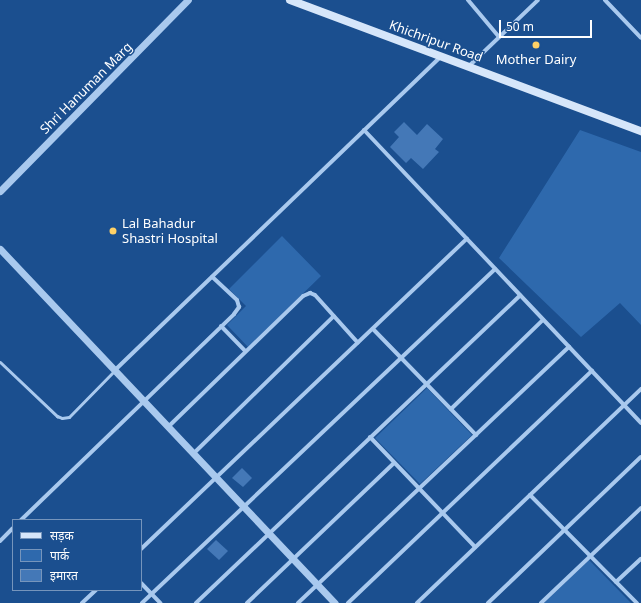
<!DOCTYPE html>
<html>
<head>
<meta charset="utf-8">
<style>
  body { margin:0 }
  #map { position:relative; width:641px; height:603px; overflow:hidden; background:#1b4f8f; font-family:"Noto Sans","Noto Sans Devanagari",sans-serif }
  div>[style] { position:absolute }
  .green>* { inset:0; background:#2e69ad }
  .building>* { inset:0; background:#4478b7 }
  .service>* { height:3px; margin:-1.5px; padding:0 1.5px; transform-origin:1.5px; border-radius:1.5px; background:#a9c9ee }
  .minor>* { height:4px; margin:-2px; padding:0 2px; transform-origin:2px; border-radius:2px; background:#a9c9ee }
  .tertiary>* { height:7px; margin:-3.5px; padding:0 3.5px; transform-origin:3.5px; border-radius:3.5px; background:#a9c9ee }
  .secondary>* { height:8px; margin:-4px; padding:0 4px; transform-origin:4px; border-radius:4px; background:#d6e6fa }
  .dots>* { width:11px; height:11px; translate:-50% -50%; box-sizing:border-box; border:2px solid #1b4f8f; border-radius:50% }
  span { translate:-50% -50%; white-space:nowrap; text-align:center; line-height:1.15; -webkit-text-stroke:3px #1b4f8f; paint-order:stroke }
  .street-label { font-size:13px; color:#fff }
  .poi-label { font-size:13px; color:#fff }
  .left { translate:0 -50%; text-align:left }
  .legend { position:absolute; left:12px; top:519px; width:130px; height:72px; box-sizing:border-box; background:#1b4f8f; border:1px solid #7695bc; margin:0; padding:5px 7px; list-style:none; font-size:12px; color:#fff }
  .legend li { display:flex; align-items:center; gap:8px; height:20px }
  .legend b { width:20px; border:1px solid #7695bc }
  .scale { position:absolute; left:499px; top:20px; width:93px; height:18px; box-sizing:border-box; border:2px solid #fff; border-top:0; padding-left:5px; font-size:12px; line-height:14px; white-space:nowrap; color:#fff; -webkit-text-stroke:3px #1b4f8f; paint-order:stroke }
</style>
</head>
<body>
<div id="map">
  <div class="green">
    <div style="clip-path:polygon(580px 130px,641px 152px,641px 325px,620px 303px,581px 337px,499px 258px)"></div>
    <div style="clip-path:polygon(282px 236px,321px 276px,248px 347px,227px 325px,246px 306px,229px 289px)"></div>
    <div style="clip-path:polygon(427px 388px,472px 435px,420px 484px,375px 438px)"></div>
    <div style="clip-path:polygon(589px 560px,631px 603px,544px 603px)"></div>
  </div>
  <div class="building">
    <div style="clip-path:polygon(404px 122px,417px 135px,427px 124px,443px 139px,435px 149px,439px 152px,423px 169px,411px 158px,406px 163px,390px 147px,399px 137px,394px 132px)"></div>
    <div style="clip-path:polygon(242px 468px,252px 478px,243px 487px,232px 478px)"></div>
    <div style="clip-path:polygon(216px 540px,228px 551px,219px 560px,207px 549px)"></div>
  </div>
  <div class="service">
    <div style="left:0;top:362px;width:79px;rotate:43.5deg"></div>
    <div style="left:57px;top:416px;width:5px;rotate:22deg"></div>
    <div style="left:62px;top:418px;width:7px;rotate:-8deg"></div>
    <div style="left:69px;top:417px;width:64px;rotate:-45.6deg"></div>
  </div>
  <div class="minor">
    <div style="left:468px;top:0;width:48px;rotate:50deg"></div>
    <div style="left:605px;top:0;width:52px;rotate:46.5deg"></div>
    <div style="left:469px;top:66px;width:95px;rotate:-43.7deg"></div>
    <div style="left:364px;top:130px;width:403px;rotate:46.6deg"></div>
    <div style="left:221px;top:326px;width:35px;rotate:46deg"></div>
    <div style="left:373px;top:329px;width:148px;rotate:45.8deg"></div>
    <div style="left:114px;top:371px;width:454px;rotate:-43.9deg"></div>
    <div style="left:451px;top:409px;width:128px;rotate:-44.1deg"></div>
    <div style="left:168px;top:427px;width:188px;rotate:-44.1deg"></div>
    <div style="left:303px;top:296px;width:8px;rotate:-23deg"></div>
    <div style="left:310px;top:293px;width:5px;rotate:22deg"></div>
    <div style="left:315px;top:295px;width:64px;rotate:48.1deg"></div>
    <div style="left:370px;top:437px;width:152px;rotate:46.3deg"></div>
    <div style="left:193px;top:454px;width:197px;rotate:-44.4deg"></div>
    <div style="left:530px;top:495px;width:152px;rotate:45.3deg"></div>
    <div style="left:21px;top:520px;width:296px;rotate:-44deg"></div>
    <div style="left:234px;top:314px;width:9px;rotate:-54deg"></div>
    <div style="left:239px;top:307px;width:7px;rotate:-106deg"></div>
    <div style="left:237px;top:300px;width:34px;rotate:-137deg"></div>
    <div style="left:0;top:541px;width:18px;rotate:-45deg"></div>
    <div style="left:141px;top:549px;width:450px;rotate:-43.6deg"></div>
    <div style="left:616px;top:582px;width:34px;rotate:-43deg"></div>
    <div style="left:141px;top:583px;width:28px;rotate:46deg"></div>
    <div style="left:82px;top:603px;width:19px;rotate:-43deg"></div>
    <div style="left:142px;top:603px;width:486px;rotate:-43.4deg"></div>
    <div style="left:196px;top:603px;width:447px;rotate:-43.5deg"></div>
    <div style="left:247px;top:603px;width:203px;rotate:-43.6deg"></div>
    <div style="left:298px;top:603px;width:373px;rotate:-43.4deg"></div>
    <div style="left:348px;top:603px;width:337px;rotate:-43.6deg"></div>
    <div style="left:417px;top:603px;width:310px;rotate:-43.7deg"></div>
    <div style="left:488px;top:603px;width:211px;rotate:-43.7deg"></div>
    <div style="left:541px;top:603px;width:138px;rotate:-43.5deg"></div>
  </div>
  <div class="tertiary">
    <div style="left:0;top:191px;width:268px;rotate:-45.5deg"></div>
    <div style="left:0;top:249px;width:487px;rotate:46.6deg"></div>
  </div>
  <div class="secondary">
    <div style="left:290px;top:0;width:375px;rotate:20.5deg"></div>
  </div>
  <div class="dots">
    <div style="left:536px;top:45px;background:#ffd166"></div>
    <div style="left:113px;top:231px;background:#ffd166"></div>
  </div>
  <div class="street-label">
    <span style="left:436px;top:41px;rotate:20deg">Khichripur Road</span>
    <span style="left:86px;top:88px;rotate:-45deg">Shri Hanuman Marg</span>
  </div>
  <div class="poi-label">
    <span style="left:536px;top:59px">Mother Dairy</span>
    <span class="left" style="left:122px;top:231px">Lal Bahadur<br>Shastri Hospital</span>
  </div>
  <ul class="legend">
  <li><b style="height:5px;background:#d6e6fa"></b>सड़क</li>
  <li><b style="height:11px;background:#2e69ad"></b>पार्क</li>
  <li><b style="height:11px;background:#4478b7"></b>इमारत</li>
  </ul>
  <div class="scale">50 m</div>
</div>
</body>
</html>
